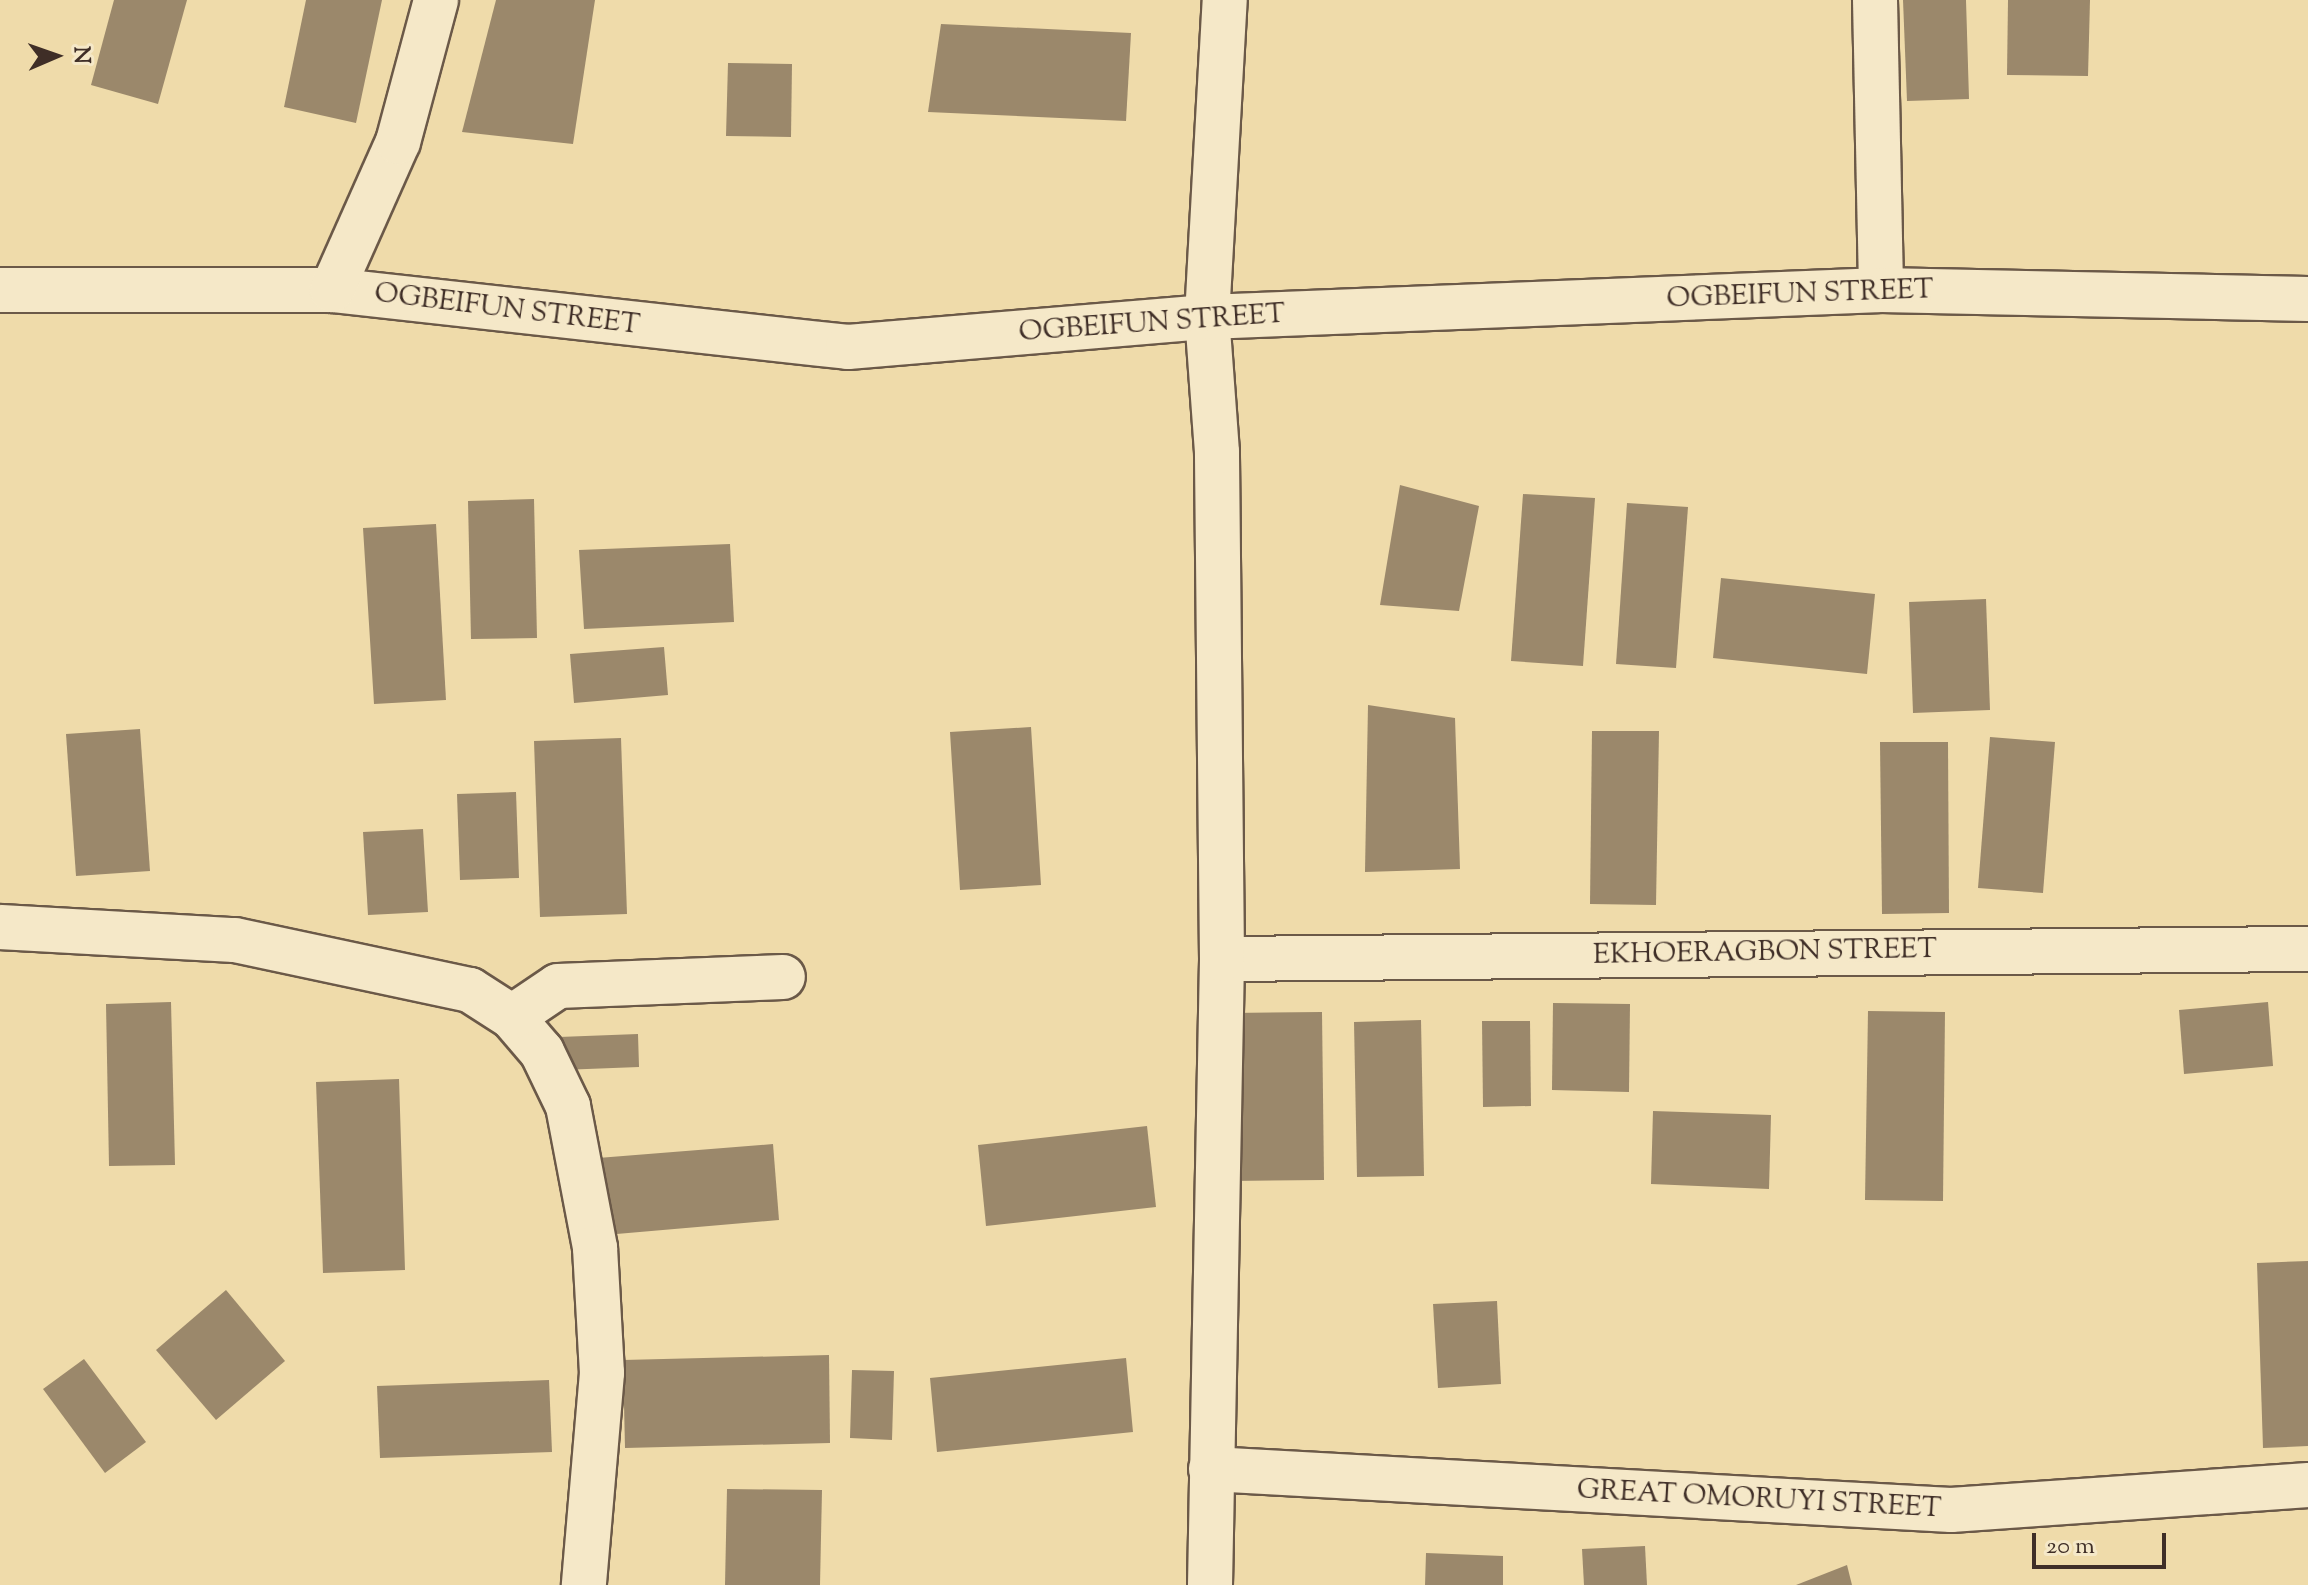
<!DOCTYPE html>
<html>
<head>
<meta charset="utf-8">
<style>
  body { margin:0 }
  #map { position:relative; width:2308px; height:1585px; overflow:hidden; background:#efdbaa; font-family:"Sorts Mill Goudy",serif }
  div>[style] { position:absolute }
  .building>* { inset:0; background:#9b886b }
  .roads { filter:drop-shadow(2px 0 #6b5948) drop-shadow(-2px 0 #6b5948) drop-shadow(0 2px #6b5948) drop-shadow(0 -2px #6b5948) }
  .street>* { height:44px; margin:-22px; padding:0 22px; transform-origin:22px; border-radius:22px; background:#f5e8c8 }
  span { translate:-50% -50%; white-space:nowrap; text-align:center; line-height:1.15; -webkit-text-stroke:6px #f5e8c8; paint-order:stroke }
  .street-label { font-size:28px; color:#3f2e27 }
  .north { position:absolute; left:16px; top:16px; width:80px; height:80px; -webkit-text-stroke:6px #f5e8c8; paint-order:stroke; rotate:88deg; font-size:22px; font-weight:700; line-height:32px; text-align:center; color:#3f2e27 }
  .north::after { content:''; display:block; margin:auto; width:28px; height:36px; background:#3f2e27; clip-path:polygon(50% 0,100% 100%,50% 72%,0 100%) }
  .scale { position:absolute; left:2032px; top:1533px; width:134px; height:36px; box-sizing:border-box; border:4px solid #3f2e27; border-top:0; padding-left:10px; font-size:24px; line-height:28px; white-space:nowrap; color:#3f2e27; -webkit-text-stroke:6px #f5e8c8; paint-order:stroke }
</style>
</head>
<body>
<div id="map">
  <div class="building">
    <div style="clip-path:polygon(114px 0,187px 0,158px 104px,91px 85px)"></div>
    <div style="clip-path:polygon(306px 0,382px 0,356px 123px,284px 107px)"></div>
    <div style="clip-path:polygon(496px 0,595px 0,573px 144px,462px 132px)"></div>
    <div style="clip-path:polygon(1903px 0,1966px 0,1969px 99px,1907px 101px)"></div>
    <div style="clip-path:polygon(2008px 0,2090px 0,2088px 76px,2007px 75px)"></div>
    <div style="clip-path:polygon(941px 24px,1131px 33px,1126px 121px,928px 112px)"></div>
    <div style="clip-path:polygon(728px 63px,792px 64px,791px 137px,726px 136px)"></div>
    <div style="clip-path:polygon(1400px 485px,1479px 506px,1459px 611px,1380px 605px)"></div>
    <div style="clip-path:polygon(1523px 494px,1595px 498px,1583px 666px,1511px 661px)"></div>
    <div style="clip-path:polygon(534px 499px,537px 638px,471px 639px,468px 501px)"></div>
    <div style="clip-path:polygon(1627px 503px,1688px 507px,1676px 668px,1616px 664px)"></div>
    <div style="clip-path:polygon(436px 524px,446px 700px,374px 704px,363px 528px)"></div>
    <div style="clip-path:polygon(730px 544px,734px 622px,584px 629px,579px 550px)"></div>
    <div style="clip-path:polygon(1721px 578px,1875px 594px,1867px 674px,1713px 658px)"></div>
    <div style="clip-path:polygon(1986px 599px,1990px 710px,1913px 713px,1909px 602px)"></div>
    <div style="clip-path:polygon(664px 647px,668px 695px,574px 703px,570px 654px)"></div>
    <div style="clip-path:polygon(1368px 705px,1455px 718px,1460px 869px,1365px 872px)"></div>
    <div style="clip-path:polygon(1031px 727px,1041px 885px,960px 890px,950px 732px)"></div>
    <div style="clip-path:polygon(140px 729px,150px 871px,76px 876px,66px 734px)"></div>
    <div style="clip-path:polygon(1592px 731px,1659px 731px,1656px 905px,1590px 904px)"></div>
    <div style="clip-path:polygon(1990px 737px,2055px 742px,2043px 893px,1978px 888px)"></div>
    <div style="clip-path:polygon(621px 738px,627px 914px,540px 917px,534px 741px)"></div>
    <div style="clip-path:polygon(1880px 742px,1948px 742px,1949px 913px,1882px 914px)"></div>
    <div style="clip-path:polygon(516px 792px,519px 878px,460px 880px,457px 794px)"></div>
    <div style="clip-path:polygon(423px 829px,428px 912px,368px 915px,363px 832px)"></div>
    <div style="clip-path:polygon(171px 1002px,175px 1165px,109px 1166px,106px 1004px)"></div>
    <div style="clip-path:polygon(2268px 1002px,2273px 1066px,2184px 1074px,2179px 1010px)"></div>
    <div style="clip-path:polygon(1553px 1003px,1630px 1004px,1629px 1092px,1552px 1090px)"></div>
    <div style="clip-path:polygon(1868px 1011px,1945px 1012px,1943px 1201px,1865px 1200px)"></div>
    <div style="clip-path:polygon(1322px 1012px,1324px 1180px,1230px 1181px,1229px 1013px)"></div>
    <div style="clip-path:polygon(1421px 1020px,1424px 1176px,1357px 1177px,1354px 1022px)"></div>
    <div style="clip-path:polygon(1482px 1021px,1530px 1021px,1531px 1106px,1483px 1107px)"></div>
    <div style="clip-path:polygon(638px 1034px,639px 1067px,561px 1070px,559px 1037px)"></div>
    <div style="clip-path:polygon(399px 1079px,405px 1270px,323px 1273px,316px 1082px)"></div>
    <div style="clip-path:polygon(1653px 1111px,1771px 1115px,1769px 1189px,1651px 1184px)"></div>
    <div style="clip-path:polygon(1147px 1126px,1156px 1207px,986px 1226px,978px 1145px)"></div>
    <div style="clip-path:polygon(773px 1144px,779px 1220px,605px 1235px,598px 1158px)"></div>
    <div style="clip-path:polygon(2308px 1261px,2308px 1446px,2263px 1448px,2257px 1263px)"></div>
    <div style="clip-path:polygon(226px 1290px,285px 1361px,216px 1420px,156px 1350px)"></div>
    <div style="clip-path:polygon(1497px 1301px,1501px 1384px,1438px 1388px,1433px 1304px)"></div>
    <div style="clip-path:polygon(829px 1355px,830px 1443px,625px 1448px,623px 1360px)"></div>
    <div style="clip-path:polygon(1126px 1358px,1133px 1432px,937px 1452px,930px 1378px)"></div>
    <div style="clip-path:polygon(84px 1359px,146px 1442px,105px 1473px,43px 1389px)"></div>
    <div style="clip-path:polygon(852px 1370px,894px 1371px,892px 1440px,850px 1438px)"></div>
    <div style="clip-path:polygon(549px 1380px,552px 1452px,380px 1458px,377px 1386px)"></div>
    <div style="clip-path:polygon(727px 1489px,822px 1490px,820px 1585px,725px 1585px)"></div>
    <div style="clip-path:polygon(1645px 1546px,1647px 1585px,1584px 1585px,1582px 1549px)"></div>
    <div style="clip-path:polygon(1426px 1553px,1503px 1556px,1503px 1585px,1425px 1585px)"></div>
    <div style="clip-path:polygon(1847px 1565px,1852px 1585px,1796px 1585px)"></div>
  </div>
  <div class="roads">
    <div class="street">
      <div style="left:1875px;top:0;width:290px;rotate:88.8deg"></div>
      <div style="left:0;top:290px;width:332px"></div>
      <div style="left:332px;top:290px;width:519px;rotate:6.3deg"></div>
      <div style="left:848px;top:347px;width:360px;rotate:-4.8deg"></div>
      <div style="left:1207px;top:317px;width:675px;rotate:-2.29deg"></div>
      <div style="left:1881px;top:290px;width:427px;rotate:1.2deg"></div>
      <div style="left:332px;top:290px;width:162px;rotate:-66deg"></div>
      <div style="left:398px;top:142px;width:147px;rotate:-75deg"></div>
      <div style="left:0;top:927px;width:235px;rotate:3.2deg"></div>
      <div style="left:235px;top:940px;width:240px;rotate:12deg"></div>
      <div style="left:470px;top:990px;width:50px;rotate:32.7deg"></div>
      <div style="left:512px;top:1017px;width:46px;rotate:49.4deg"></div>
      <div style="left:542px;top:1052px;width:60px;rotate:64.3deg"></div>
      <div style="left:568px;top:1106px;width:145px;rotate:79.2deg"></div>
      <div style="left:595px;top:1248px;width:125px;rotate:86.8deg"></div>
      <div style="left:602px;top:1373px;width:213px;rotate:94.9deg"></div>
      <div style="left:1222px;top:959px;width:1086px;rotate:-0.53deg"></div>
      <div style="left:512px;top:1017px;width:55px;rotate:-34deg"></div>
      <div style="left:558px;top:986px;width:225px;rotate:-2.3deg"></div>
      <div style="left:1211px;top:1469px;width:741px;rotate:3.17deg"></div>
      <div style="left:1951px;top:1510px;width:358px;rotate:-4deg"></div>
      <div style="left:1210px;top:1585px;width:626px;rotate:-88.9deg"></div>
      <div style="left:1222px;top:959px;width:507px;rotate:-90.57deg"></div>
      <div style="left:1217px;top:452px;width:135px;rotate:-94.2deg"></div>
      <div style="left:1207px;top:317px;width:318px;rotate:-86.8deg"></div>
    </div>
  </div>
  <div class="street-label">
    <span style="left:1800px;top:295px;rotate:-2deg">OGBEIFUN STREET</span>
    <span style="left:507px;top:310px;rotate:7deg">OGBEIFUN STREET</span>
    <span style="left:1152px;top:324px;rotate:-4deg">OGBEIFUN STREET</span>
    <span style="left:1765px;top:953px;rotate:-1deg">EKHOERAGBON STREET</span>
    <span style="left:1759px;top:1500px;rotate:3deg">GREAT OMORUYI STREET</span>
  </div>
  <div class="north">N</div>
  <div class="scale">20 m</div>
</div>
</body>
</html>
